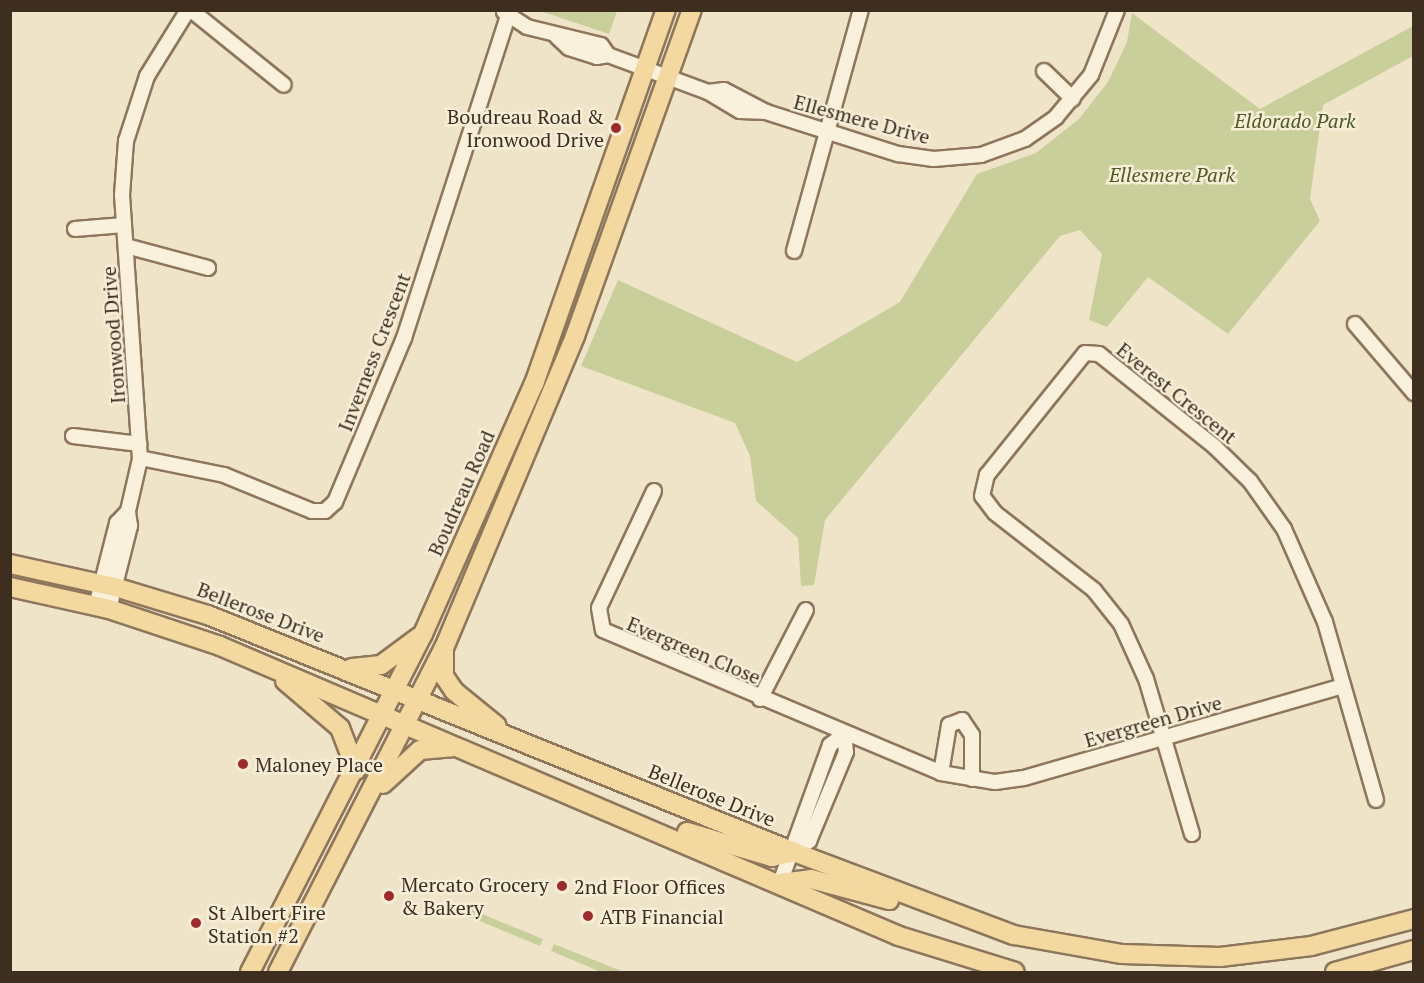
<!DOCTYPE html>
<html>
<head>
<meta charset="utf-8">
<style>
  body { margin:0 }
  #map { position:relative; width:1424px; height:983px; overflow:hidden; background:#f0e4c8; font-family:"PT Serif",serif }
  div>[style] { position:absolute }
  .green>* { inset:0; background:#c9cf9b }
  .roads { filter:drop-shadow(2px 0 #8d765c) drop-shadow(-2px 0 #8d765c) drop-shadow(0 2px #8d765c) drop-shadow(0 -2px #8d765c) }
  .minor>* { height:14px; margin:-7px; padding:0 7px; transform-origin:7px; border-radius:7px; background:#faf1dc }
  .major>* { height:18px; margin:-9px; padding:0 9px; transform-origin:9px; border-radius:9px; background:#f3d9a0 }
  .dots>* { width:16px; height:16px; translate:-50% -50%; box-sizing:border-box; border:3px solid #f7eed8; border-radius:50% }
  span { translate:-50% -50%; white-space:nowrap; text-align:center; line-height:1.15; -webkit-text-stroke:5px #f7eed8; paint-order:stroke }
  .poi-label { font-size:20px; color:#3d2e20 }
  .right { translate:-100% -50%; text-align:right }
  .left { translate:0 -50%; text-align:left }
  .street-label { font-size:20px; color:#3d2e20 }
  .park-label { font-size:20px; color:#4d5a26; font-style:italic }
  .frame { position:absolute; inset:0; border:12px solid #3d2e20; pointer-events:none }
</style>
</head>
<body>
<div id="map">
  <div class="green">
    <div style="clip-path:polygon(540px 11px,617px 11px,609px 34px)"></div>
    <div style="clip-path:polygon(1132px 13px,1260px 109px,1413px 26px,1413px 56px,1323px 105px,1310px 199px,1320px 221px,1228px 334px,1148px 277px,1107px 327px,1089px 320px,1102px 254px,1080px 230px,1060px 236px,825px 520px,814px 585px,801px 586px,798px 538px,756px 501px,750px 456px,735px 423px,581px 366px,618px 280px,797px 362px,900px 302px,977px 174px,1036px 153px,1079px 119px,1108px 82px,1127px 42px)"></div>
    <div style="clip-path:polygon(465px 907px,543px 939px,540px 946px,465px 915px)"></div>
    <div style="clip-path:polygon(554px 944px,624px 972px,601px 972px,551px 951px)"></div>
  </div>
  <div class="roads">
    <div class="minor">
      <div style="left:191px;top:10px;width:119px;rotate:38.9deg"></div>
      <div style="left:504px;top:12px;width:27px;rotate:33deg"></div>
      <div style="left:527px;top:27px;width:76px;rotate:13.7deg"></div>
      <div style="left:601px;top:45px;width:12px;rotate:55deg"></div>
      <div style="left:557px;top:37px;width:16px;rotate:43deg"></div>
      <div style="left:569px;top:48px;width:29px;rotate:18deg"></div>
      <div style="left:597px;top:57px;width:11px;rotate:-10deg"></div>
      <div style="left:608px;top:55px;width:107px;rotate:20.3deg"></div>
      <div style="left:708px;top:92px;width:37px;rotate:31deg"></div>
      <div style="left:740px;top:111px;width:26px;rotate:2deg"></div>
      <div style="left:1044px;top:71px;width:40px;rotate:44deg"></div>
      <div style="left:708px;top:92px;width:16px;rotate:-7deg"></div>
      <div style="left:724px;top:90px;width:47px;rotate:27.6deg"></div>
      <div style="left:766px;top:112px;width:139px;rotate:17.7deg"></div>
      <div style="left:898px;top:154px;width:36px;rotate:8deg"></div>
      <div style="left:934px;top:159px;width:47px;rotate:-4.9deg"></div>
      <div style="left:981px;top:155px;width:47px;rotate:-20deg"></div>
      <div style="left:1025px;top:139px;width:38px;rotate:-35deg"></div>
      <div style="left:1056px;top:117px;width:55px;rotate:-50.2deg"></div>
      <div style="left:1091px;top:75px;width:70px;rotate:-68.2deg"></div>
      <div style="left:75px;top:229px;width:49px;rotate:-4.7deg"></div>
      <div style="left:126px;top:246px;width:85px;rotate:15deg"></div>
      <div style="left:794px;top:251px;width:250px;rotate:-74.5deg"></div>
      <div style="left:1355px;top:324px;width:91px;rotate:49.5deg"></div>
      <div style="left:73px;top:436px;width:67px;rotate:6.8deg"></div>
      <div style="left:140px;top:458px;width:86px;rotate:11.4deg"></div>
      <div style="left:224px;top:475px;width:95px;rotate:22.2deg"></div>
      <div style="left:312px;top:511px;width:13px"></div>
      <div style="left:325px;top:511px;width:13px;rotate:-42deg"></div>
      <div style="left:335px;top:502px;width:178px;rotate:-67.2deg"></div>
      <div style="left:404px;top:338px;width:338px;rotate:-72.1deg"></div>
      <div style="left:654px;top:491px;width:129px;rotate:115.2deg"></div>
      <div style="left:599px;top:608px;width:22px;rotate:80deg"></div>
      <div style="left:603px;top:630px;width:367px;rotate:22.9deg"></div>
      <div style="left:941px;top:773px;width:55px;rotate:9.5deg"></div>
      <div style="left:995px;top:782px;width:29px;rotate:-8deg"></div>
      <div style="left:1024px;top:778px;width:332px;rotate:-16.1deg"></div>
      <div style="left:96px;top:606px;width:86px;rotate:-75.8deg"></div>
      <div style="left:117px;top:523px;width:16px;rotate:-47deg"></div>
      <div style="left:109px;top:609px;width:86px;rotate:-75.8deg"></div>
      <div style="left:130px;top:526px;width:15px;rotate:-98deg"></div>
      <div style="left:128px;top:511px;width:53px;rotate:-77deg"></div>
      <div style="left:140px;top:459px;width:265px;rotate:-93.9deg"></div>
      <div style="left:122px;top:195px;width:54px;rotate:-85.8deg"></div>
      <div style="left:126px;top:141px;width:68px;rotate:-72.1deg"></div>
      <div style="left:147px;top:76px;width:78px;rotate:-58.2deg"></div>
      <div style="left:760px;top:699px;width:100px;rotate:-62.7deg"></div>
      <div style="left:941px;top:773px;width:49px;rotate:-80.5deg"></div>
      <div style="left:949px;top:725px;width:14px;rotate:-21deg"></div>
      <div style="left:962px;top:720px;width:18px;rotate:56deg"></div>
      <div style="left:972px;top:735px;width:44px;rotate:90deg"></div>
      <div style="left:1192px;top:834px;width:162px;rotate:-106.5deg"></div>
      <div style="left:1146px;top:679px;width:60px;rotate:-114.4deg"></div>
      <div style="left:1121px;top:624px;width:43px;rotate:-128.5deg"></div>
      <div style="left:1094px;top:590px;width:125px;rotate:-142.1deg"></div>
      <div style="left:995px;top:513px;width:21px;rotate:-127deg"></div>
      <div style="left:982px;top:496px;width:22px;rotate:-77deg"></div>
      <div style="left:987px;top:475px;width:156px;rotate:-51.2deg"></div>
      <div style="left:1085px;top:353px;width:14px;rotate:4deg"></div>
      <div style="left:1099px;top:354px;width:149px;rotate:38.7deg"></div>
      <div style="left:1215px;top:447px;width:49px;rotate:44.2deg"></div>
      <div style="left:1250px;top:481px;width:59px;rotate:54.7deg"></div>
      <div style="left:1284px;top:529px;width:102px;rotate:66.2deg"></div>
      <div style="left:1325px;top:622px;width:185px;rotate:74deg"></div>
      <div style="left:794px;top:852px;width:19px;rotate:-36deg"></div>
      <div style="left:809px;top:841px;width:96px;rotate:-67.4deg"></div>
      <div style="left:846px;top:752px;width:18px;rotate:-96deg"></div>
      <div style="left:780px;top:883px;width:147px;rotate:-70.1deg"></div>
      <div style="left:830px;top:745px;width:18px;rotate:-38deg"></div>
    </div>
    <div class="major">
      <div style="left:10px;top:564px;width:107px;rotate:12.4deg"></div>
      <div style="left:115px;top:587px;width:97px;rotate:16.8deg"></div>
      <div style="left:208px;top:615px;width:632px;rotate:22.02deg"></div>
      <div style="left:794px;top:852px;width:235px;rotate:20.7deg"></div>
      <div style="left:1014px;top:935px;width:110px;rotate:10deg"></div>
      <div style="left:1122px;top:954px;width:98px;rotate:1.8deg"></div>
      <div style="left:1220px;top:957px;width:92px;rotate:-6.9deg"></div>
      <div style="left:1311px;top:946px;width:106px;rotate:-14.7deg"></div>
      <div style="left:10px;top:587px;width:101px;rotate:12.5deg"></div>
      <div style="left:109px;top:609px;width:117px;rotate:18.4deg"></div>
      <div style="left:220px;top:646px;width:738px;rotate:23.13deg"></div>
      <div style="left:899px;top:936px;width:121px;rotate:17.2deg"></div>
      <div style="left:444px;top:651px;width:25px;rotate:90deg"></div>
      <div style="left:444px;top:676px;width:18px;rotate:56deg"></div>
      <div style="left:454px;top:691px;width:55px;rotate:39.1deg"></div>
      <div style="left:352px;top:668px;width:29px;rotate:-6deg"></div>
      <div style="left:381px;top:665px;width:47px;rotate:-36.4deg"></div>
      <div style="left:285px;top:681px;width:72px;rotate:40.5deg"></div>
      <div style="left:340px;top:728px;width:45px;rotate:69.1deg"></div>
      <div style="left:383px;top:784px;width:50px;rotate:-42.6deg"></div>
      <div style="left:420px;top:750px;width:32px;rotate:-5deg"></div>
      <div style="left:687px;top:832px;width:89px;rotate:16.4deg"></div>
      <div style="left:772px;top:857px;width:23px;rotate:-13deg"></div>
      <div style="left:780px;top:883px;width:31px;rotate:-7deg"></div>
      <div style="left:811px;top:879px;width:81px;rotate:15.1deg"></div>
      <div style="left:250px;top:972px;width:380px;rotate:-62.9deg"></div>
      <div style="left:423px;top:634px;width:274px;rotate:-66.1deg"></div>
      <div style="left:534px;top:384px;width:397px;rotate:-70.6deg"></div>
      <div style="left:278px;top:972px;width:364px;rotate:-62.9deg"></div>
      <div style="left:444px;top:648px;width:338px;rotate:-67.2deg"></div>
      <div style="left:575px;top:336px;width:346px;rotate:-70.3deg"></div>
      <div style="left:1335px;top:972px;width:82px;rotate:-15.6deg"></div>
    </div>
  </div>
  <div class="dots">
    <div style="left:616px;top:128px;background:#9e2a2b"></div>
    <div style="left:243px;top:764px;background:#9e2a2b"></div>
    <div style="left:562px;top:886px;background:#9e2a2b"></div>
    <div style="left:389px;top:896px;background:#9e2a2b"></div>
    <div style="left:588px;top:916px;background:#9e2a2b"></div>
    <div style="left:196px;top:923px;background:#9e2a2b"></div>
  </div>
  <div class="poi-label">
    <span class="right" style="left:604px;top:128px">Boudreau Road &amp;<br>Ironwood Drive</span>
    <span class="left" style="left:255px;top:764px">Maloney Place</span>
    <span class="left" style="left:401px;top:896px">Mercato Grocery<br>&amp; Bakery</span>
    <span class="left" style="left:574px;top:886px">2nd Floor Offices</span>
    <span class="left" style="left:208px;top:924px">St Albert Fire<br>Station #2</span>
    <span class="left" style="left:600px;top:916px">ATB Financial</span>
  </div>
  <div class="street-label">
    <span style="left:862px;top:119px;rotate:15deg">Ellesmere Drive</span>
    <span style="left:113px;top:335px;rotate:-94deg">Ironwood Drive</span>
    <span style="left:374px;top:352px;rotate:-69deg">Inverness Crescent</span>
    <span style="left:1177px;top:393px;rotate:39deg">Everest Crescent</span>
    <span style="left:461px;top:493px;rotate:-66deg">Boudreau Road</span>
    <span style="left:261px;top:612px;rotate:21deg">Bellerose Drive</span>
    <span style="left:694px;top:650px;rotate:23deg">Evergreen Close</span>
    <span style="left:1153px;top:721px;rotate:-16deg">Evergreen Drive</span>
    <span style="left:712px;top:795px;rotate:22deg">Bellerose Drive</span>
  </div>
  <div class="park-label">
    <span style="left:1295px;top:120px">Eldorado Park</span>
    <span style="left:1172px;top:174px">Ellesmere Park</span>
  </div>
  <div class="frame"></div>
</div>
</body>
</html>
